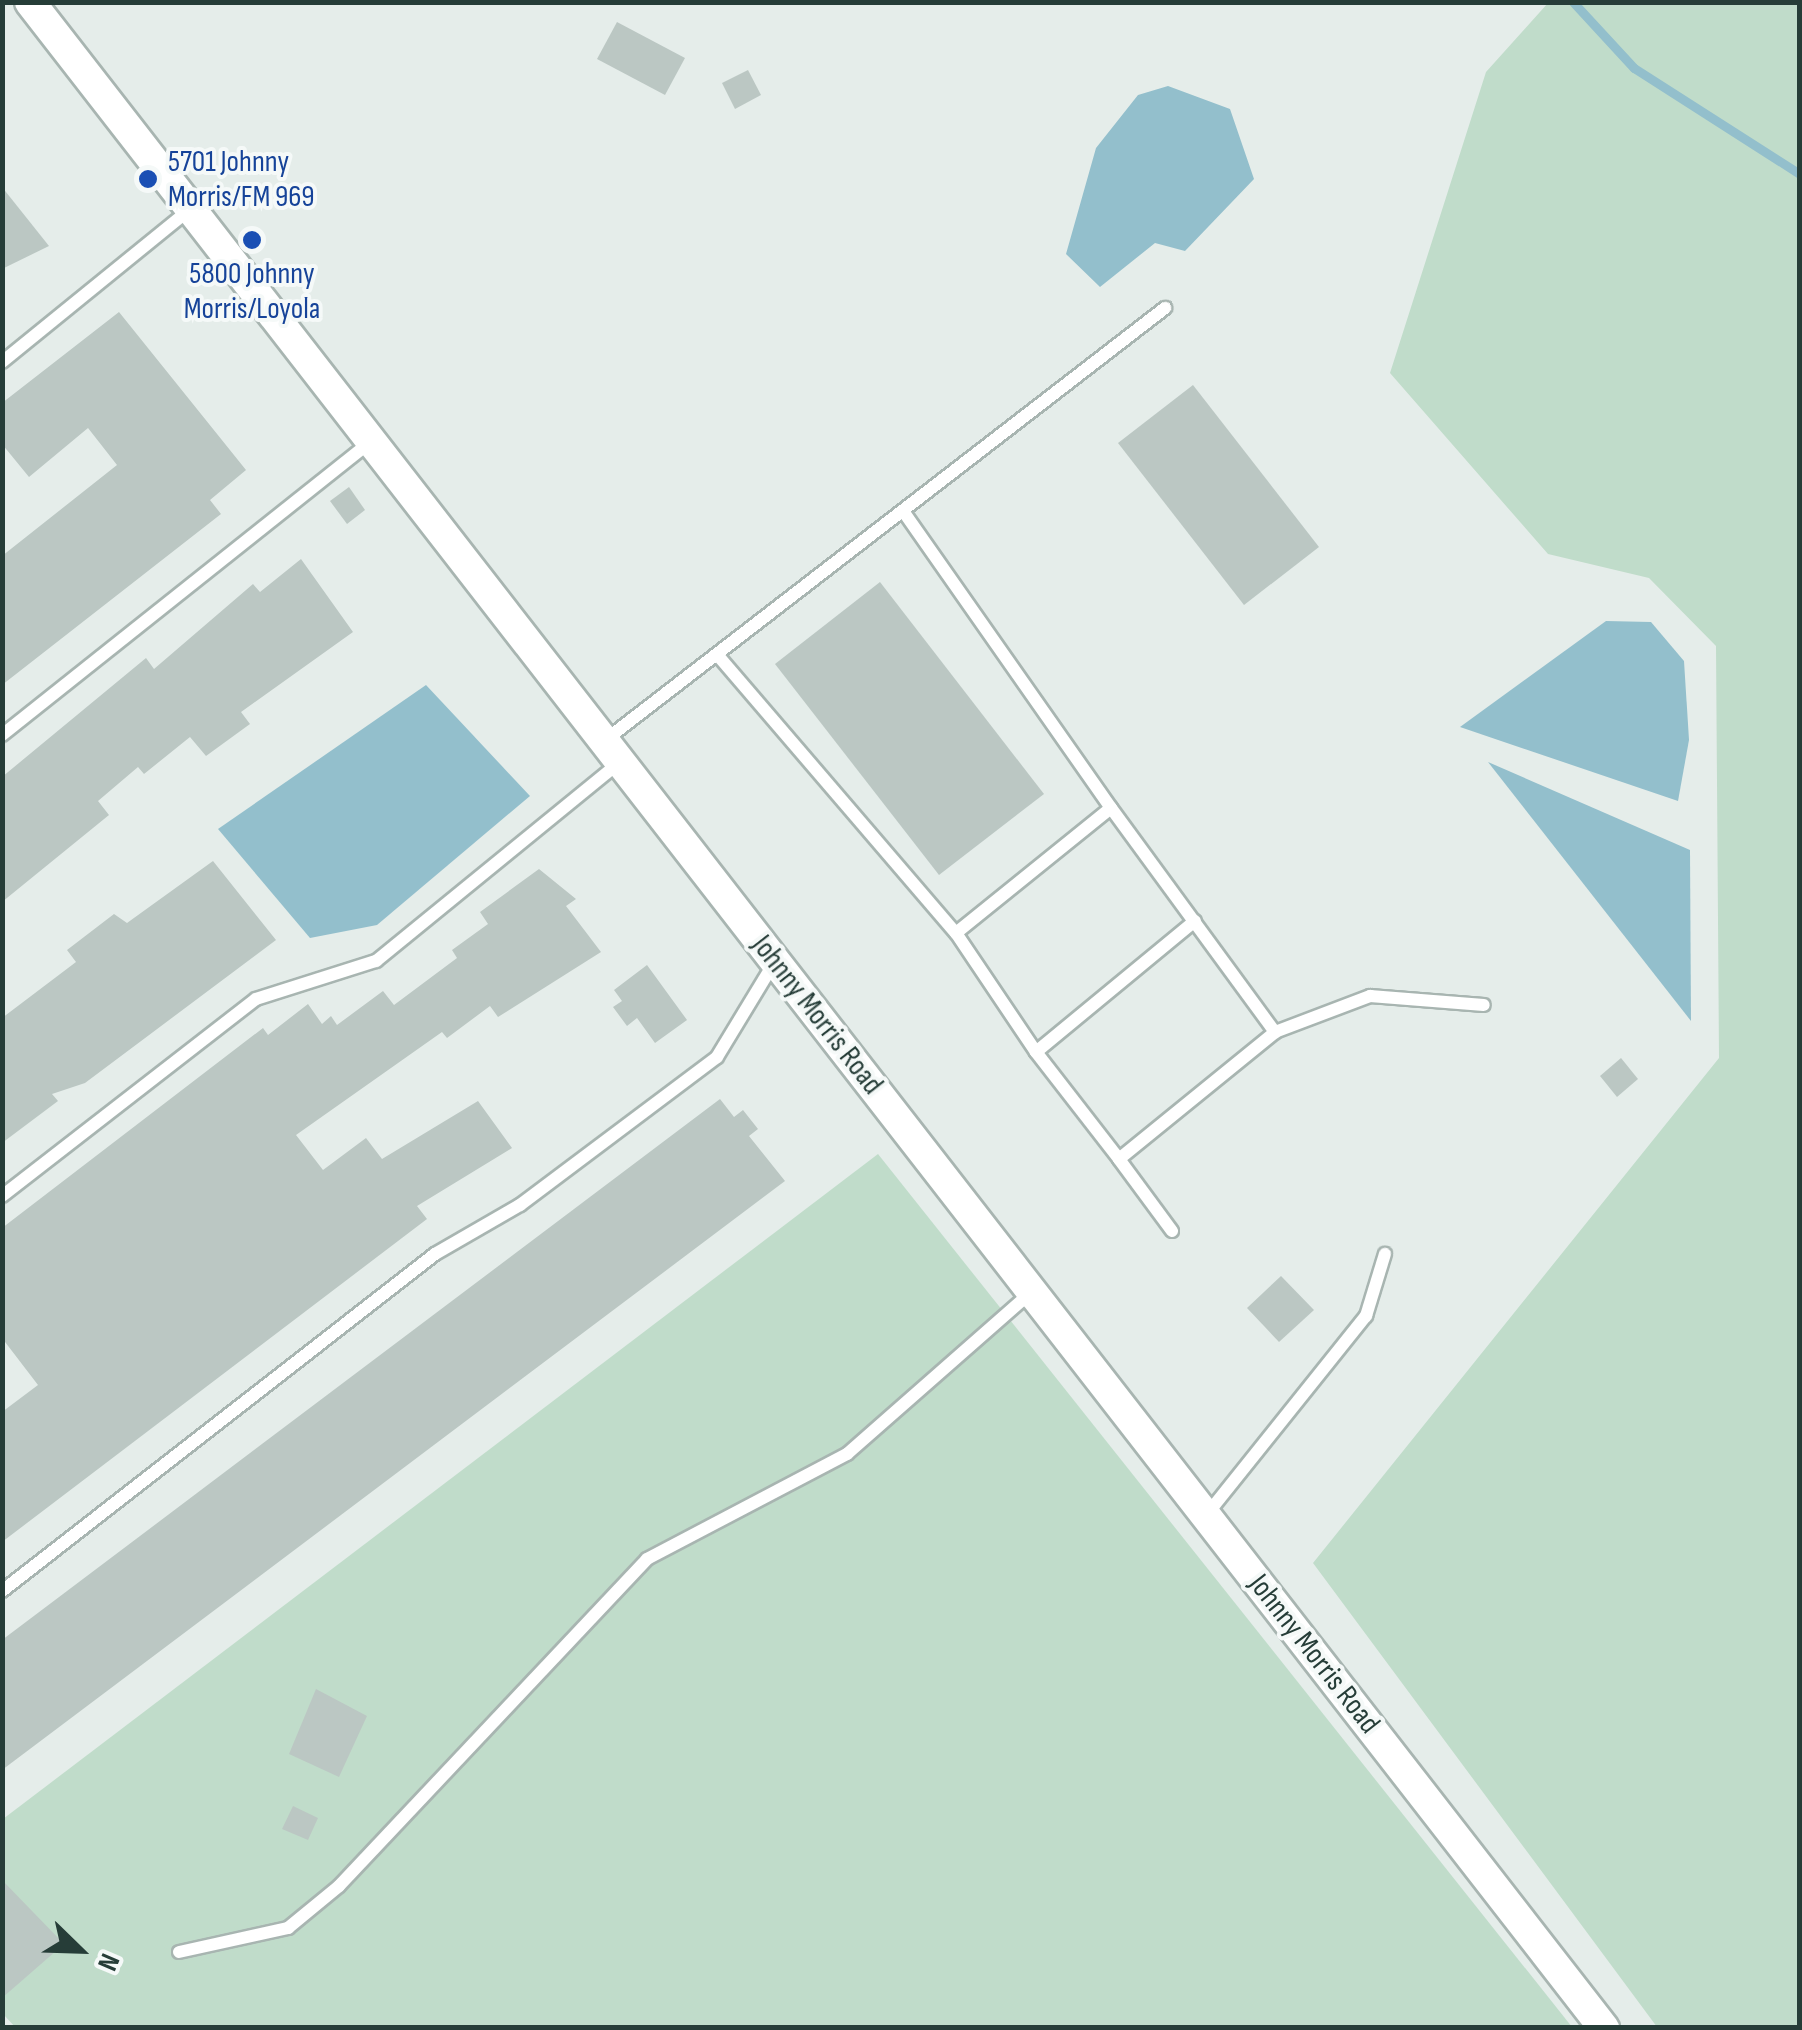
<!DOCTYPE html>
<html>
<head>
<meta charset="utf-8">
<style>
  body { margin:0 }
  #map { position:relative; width:1802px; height:2030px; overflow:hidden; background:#e5edea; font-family:"Sofia Sans Condensed",sans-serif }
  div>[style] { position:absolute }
  .green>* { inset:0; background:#c0dcca }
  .water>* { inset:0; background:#93bfcc }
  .stream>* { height:9px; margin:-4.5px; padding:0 4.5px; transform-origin:4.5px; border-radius:4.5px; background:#93bfcc }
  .building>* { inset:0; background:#bbc7c3 }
  .roads { filter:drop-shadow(2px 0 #a8b5b1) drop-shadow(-2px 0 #a8b5b1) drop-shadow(0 2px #a8b5b1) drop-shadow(0 -2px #a8b5b1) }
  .lane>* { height:12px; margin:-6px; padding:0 6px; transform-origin:6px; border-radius:6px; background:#fff }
  .secondary>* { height:30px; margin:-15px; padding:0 15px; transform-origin:15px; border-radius:15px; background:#fff }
  .dots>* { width:28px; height:28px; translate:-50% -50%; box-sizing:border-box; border:5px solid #f5f9f8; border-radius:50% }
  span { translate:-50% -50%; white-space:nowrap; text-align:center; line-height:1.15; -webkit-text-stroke:8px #f5f9f8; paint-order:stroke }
  .transit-label { font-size:30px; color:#164399 }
  .left { translate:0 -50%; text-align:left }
  .street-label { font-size:30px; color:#263d38 }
  .frame { position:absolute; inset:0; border:5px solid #263d38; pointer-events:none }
  .north { position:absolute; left:30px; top:1900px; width:100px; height:100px; -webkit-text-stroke:8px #f5f9f8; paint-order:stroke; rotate:113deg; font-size:28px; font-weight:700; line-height:40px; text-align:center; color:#263d38 }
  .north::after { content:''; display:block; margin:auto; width:35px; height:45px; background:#263d38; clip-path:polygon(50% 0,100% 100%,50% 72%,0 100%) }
</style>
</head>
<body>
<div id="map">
  <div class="green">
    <div style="clip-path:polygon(1548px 3px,1799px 3px,1799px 2027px,1657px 2027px,1313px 1563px,1719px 1058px,1716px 646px,1649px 578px,1548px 554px,1390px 373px,1486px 72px)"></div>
    <div style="clip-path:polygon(878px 1154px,1572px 2027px,16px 2028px,3px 2014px,3px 1819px)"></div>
  </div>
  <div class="water">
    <div style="clip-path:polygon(1168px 86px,1230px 109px,1254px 179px,1185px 251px,1155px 243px,1100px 287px,1066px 254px,1096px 148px,1138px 95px)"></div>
    <div style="clip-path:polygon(1606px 621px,1651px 622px,1684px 661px,1689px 740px,1678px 801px,1460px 727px)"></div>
    <div style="clip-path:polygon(426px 685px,530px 796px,377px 925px,310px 938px,218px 829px)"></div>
    <div style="clip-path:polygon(1488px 762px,1690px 850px,1691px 1021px)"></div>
  </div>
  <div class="stream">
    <div style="left:1573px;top:2px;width:90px;rotate:47.3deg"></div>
    <div style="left:1634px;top:68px;width:197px;rotate:32.6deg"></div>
  </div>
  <div class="building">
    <div style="clip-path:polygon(617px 22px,685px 58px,665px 95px,597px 59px)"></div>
    <div style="clip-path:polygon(748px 70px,761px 95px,735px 109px,722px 83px)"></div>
    <div style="clip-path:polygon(2px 187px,49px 246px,2px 269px)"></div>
    <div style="clip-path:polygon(119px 312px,246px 470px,210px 500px,221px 514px,2px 685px,2px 556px,117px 465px,88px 428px,29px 477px,2px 444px,2px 403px)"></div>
    <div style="clip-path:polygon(1193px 385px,1319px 547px,1244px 605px,1118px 443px)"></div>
    <div style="clip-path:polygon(349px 487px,365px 510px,347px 524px,330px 501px)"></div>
    <div style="clip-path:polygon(301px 559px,353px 632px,241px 712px,250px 724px,206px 756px,190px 737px,144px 774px,138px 767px,98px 801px,109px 815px,2px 902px,2px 777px,146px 658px,154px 669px,253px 584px,260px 592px)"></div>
    <div style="clip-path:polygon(880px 582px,1044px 794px,939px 875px,775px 664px)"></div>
    <div style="clip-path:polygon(213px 861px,276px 940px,85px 1083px,52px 1094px,58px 1101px,2px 1143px,2px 1018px,76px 962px,67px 950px,114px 914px,127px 923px)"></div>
    <div style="clip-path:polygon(539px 869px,576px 899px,566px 906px,601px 952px,498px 1017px,490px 1006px,447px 1038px,442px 1032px,296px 1135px,323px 1170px,366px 1138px,382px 1159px,478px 1101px,512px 1148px,417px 1206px,427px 1219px,2px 1542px,2px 1412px,38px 1385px,2px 1338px,2px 1228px,263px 1028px,268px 1035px,308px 1004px,322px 1024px,331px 1016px,337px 1025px,383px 991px,394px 1005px,457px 958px,452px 950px,488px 924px,480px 912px)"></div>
    <div style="clip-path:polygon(647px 965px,687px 1020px,655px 1043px,637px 1018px,627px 1026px,613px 1007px,622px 1001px,614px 990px)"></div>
    <div style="clip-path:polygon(1621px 1058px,1638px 1079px,1617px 1097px,1600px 1076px)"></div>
    <div style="clip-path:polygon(720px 1099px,734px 1117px,743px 1110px,758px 1129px,749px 1136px,785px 1181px,2px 1770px,2px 1640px)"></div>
    <div style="clip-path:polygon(1281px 1276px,1314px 1310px,1279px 1342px,1247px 1308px)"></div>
    <div style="clip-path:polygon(316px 1689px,367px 1716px,339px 1777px,289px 1754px)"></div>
    <div style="clip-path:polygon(293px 1806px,318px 1818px,308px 1840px,282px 1829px)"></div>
    <div style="clip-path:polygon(2px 1880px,64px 1944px,2px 1998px)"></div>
  </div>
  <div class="roads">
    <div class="lane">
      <div style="left:2px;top:362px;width:242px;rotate:-39.1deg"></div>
      <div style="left:720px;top:658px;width:362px;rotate:49.4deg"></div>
      <div style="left:956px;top:933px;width:199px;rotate:-38.9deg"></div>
      <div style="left:1111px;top:808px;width:359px;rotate:-125deg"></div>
      <div style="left:2px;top:735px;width:471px;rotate:-38.5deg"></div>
      <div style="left:604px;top:741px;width:709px;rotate:-37.66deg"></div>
      <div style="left:1111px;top:808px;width:278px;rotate:53.8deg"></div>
      <div style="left:1275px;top:1032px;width:102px;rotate:-20.8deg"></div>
      <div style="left:1370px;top:996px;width:114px;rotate:4.5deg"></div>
      <div style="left:956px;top:933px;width:143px;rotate:56.1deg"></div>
      <div style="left:1036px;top:1052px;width:206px;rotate:-39.5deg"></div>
      <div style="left:1036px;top:1052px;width:135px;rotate:52.2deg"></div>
      <div style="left:2px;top:1196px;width:321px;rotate:-37.8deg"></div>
      <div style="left:256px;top:999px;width:126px;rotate:-17.6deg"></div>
      <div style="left:376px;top:961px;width:315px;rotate:-39.2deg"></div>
      <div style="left:1172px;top:1231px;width:89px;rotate:-126.4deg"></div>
      <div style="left:1119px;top:1159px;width:201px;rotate:-39.1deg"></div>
      <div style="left:1208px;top:1513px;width:253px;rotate:-51.3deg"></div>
      <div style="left:1366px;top:1316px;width:65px;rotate:-73deg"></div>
      <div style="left:2px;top:1591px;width:549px;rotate:-37.89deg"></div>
      <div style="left:435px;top:1254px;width:98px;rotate:-30deg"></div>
      <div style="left:520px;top:1205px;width:246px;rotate:-36.9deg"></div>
      <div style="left:717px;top:1057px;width:110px;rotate:-58.8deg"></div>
      <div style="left:179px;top:1952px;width:112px;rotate:-12.4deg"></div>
      <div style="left:288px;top:1928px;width:66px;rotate:-39.5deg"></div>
      <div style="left:339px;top:1886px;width:449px;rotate:-46.7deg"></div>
      <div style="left:647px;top:1559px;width:226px;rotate:-27.7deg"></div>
      <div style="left:847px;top:1454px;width:244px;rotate:-41.3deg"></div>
    </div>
    <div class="secondary">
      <div style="left:30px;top:2px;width:2566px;rotate:52.16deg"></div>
    </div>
  </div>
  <div class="dots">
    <div style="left:148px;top:179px;background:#1a4fb4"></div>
    <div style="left:252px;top:240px;background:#1a4fb4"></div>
  </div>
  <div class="transit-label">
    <span class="left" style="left:168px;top:179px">5701 Johnny<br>Morris/FM 969</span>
    <span style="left:252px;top:291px">5800 Johnny<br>Morris/Loyola</span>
  </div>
  <div class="street-label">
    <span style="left:817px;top:1015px;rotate:52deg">Johnny Morris Road</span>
    <span style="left:1314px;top:1654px;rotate:52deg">Johnny Morris Road</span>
  </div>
  <div class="frame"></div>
  <div class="north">N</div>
</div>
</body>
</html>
